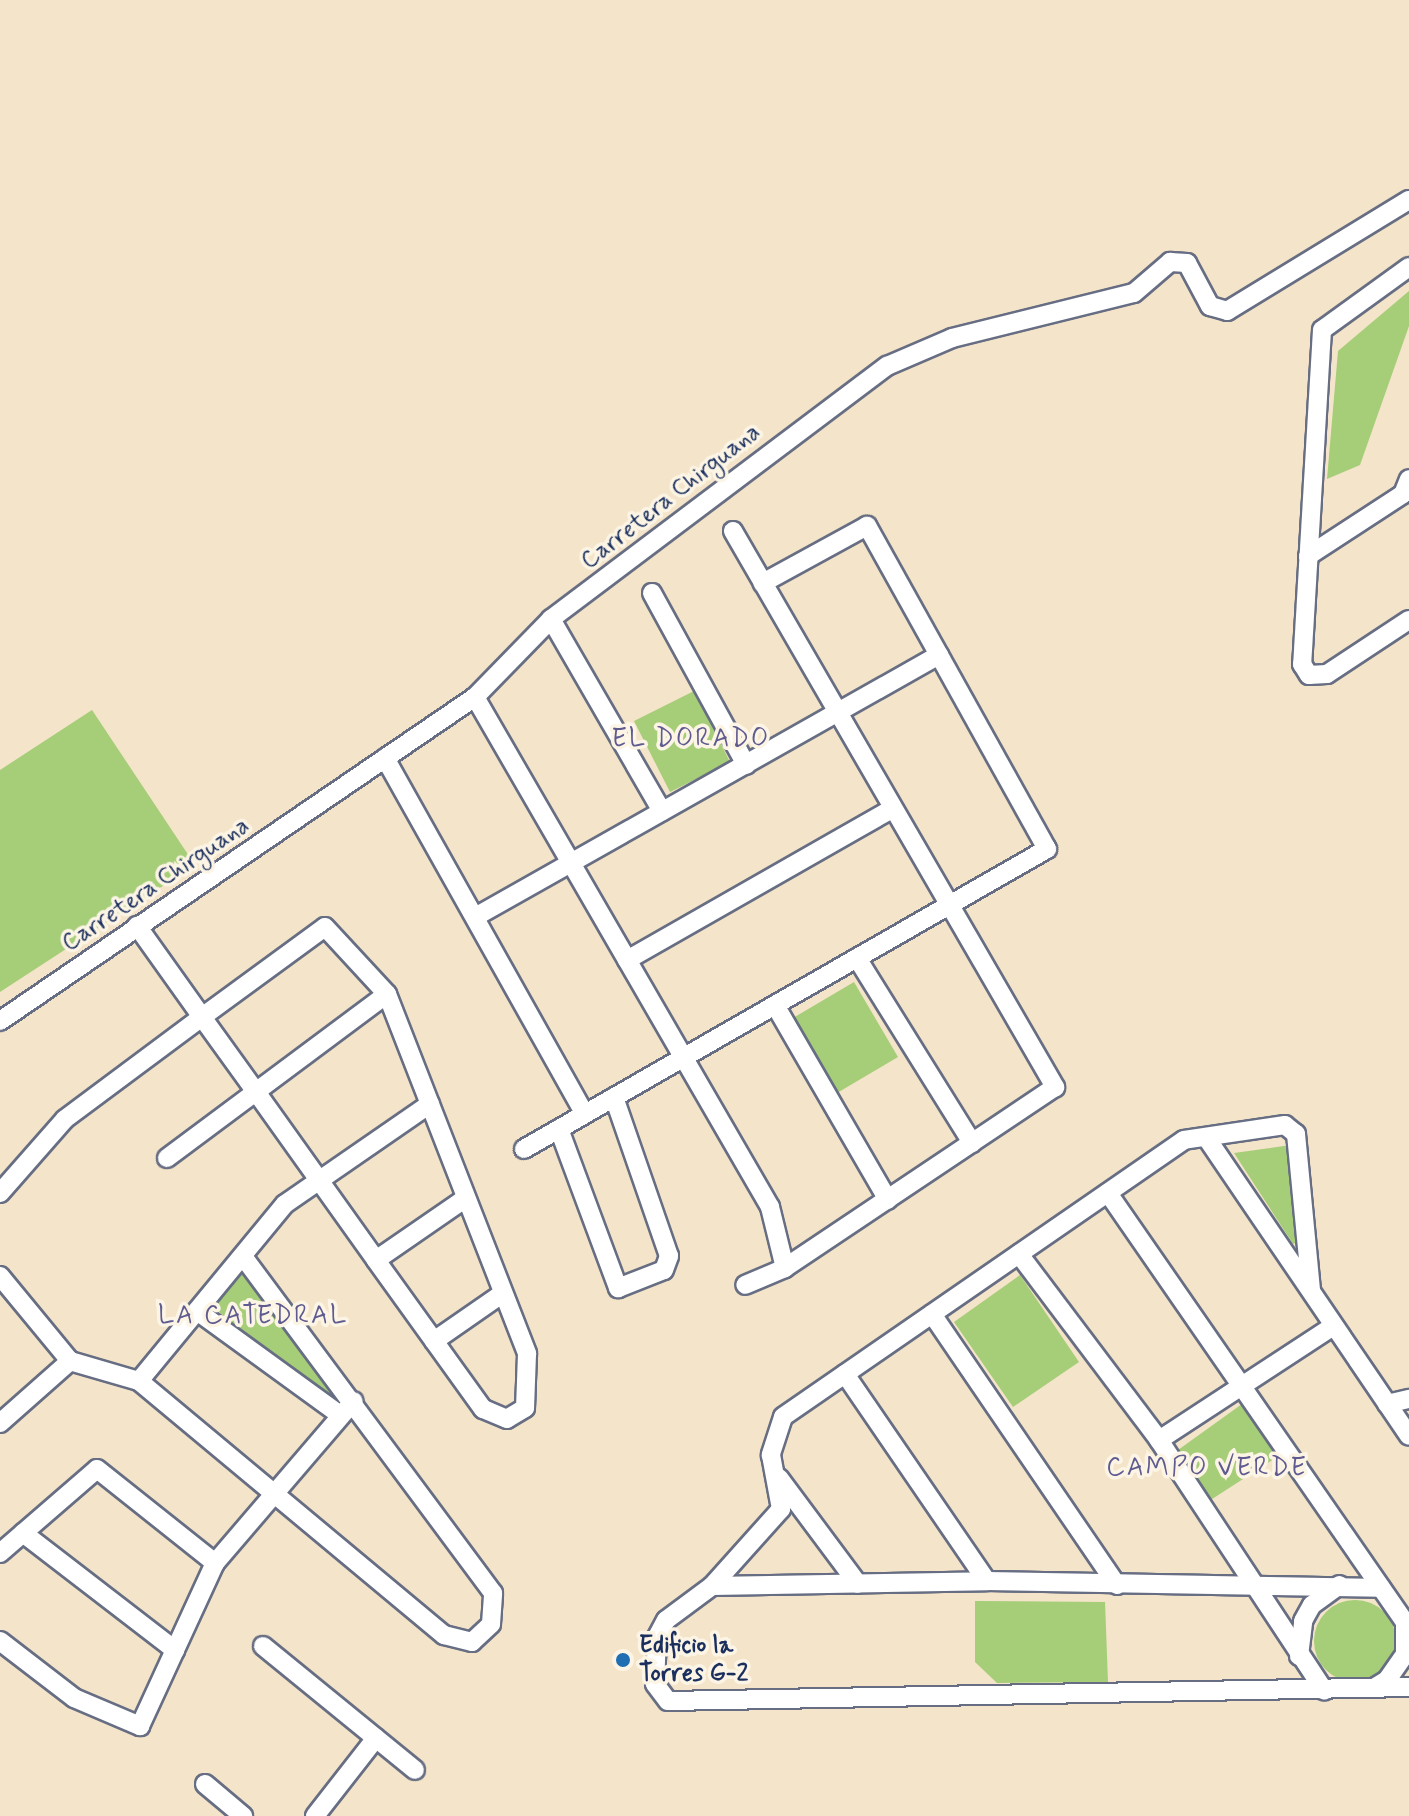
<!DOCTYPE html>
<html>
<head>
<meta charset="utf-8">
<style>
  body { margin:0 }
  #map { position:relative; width:1409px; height:1816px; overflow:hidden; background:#f4e4c9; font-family:Mynerve,sans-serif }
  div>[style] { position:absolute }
  .green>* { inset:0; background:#a6cd78 }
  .round { border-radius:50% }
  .roads { filter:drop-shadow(2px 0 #676e83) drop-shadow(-2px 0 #676e83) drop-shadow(0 2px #676e83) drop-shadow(0 -2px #676e83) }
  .minor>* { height:18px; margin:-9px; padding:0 9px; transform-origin:9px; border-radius:9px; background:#fff }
  .dots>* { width:22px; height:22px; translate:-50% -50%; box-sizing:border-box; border:4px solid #fcf5e5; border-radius:50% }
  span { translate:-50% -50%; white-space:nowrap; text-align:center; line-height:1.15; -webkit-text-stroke:7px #fcf5e5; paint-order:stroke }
  .street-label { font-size:24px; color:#1b2f5e }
  .poi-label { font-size:24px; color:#1b2f5e; font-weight:700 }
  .left { translate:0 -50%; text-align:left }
  .neighbourhood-label { font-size:26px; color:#5f5b90; letter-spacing:2px }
</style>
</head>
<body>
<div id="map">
  <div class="green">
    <div style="clip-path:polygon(1409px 291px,1409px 326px,1360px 465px,1327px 479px,1338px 351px)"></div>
    <div style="clip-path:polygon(694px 691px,730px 762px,670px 792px,634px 721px)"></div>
    <div style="clip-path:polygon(92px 710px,195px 865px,0 992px,0 770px)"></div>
    <div style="clip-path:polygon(854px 982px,898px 1057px,837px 1093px,793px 1018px)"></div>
    <div style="clip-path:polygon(1291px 1145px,1300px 1241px,1293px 1244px,1234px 1153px)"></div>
    <div style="clip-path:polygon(247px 1268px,346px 1397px,337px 1407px,213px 1307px)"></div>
    <div style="clip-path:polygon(1020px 1275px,1079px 1362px,1013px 1407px,954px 1322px)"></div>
    <div style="clip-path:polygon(1242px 1404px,1280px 1455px,1209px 1501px,1178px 1450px)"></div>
    <div class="round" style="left:1314px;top:1600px;width:82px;height:82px"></div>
    <div style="clip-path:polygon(975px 1601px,1105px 1602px,1108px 1682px,997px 1683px,975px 1662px)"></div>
  </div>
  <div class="roads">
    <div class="minor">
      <div style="left:1409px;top:267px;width:107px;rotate:144.1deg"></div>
      <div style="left:1322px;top:330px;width:335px;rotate:93.4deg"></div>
      <div style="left:1302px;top:664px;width:13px;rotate:58deg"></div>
      <div style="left:1309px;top:675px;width:18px;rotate:-3deg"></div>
      <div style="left:1327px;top:674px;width:98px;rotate:-33.4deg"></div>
      <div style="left:733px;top:531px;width:643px;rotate:59.92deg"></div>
      <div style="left:1055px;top:1087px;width:325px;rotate:146.2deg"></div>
      <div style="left:785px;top:1268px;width:43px;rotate:157deg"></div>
      <div style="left:1308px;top:556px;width:113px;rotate:-33.1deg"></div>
      <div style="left:1403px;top:494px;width:16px;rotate:-68deg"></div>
      <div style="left:652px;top:593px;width:196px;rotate:61.3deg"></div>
      <div style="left:551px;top:619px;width:222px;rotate:60deg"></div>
      <div style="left:475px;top:697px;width:589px;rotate:59.95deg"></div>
      <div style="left:770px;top:1207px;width:63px;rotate:76.2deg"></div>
      <div style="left:385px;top:758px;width:408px;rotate:60.7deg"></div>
      <div style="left:475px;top:917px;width:533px;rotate:-29.45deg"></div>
      <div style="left:857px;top:958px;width:218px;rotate:58.1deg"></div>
      <div style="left:627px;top:960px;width:306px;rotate:-29.7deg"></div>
      <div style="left:775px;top:1005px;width:225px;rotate:59.9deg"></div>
      <div style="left:0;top:1021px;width:575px;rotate:-34.3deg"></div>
      <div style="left:475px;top:697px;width:109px;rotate:-45.7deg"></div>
      <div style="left:551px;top:619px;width:421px;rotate:-37deg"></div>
      <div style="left:887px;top:366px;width:71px;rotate:-23.3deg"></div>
      <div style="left:952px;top:338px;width:187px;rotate:-13.9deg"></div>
      <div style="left:1134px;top:293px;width:48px;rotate:-40.7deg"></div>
      <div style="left:1170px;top:262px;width:17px;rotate:3deg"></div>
      <div style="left:1187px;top:263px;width:49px;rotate:61.9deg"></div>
      <div style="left:1210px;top:306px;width:18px;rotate:16deg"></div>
      <div style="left:1227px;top:311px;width:213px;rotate:-31.4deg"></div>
      <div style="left:559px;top:1129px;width:170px;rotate:69.6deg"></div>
      <div style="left:618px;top:1288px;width:49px;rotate:-21.4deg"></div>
      <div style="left:664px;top:1270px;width:15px;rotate:-70deg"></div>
      <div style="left:669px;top:1256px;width:168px;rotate:-109.1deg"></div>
      <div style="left:1206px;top:1137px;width:361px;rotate:55.8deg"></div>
      <div style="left:524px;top:1149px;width:603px;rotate:-29.84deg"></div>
      <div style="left:1047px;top:849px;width:370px;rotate:-119.1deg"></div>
      <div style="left:867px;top:526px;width:119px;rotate:151.3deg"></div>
      <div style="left:167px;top:1158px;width:274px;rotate:-36.7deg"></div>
      <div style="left:0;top:1193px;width:98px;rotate:-48.7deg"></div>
      <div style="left:65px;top:1119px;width:171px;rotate:-36.7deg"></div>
      <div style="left:202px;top:1017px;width:152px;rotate:-36.2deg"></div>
      <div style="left:325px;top:927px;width:91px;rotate:47.2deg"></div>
      <div style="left:387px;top:994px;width:386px;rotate:68.7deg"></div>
      <div style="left:527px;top:1354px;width:54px;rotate:92.1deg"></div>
      <div style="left:525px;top:1408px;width:21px;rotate:149deg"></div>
      <div style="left:507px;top:1419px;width:26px;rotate:-157deg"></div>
      <div style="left:483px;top:1409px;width:183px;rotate:-125.7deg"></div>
      <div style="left:376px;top:1260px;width:206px;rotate:-125.5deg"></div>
      <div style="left:256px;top:1092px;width:92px;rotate:-125.8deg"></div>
      <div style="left:202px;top:1017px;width:112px;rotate:-125.5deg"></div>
      <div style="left:1108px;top:1193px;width:529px;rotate:55.32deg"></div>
      <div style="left:1019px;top:1254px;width:233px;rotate:53deg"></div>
      <div style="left:1159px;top:1440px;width:300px;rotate:56.6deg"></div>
      <div style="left:376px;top:1260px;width:109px;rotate:-34.6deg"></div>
      <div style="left:0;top:1276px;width:110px;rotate:50.5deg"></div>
      <div style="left:70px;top:1361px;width:72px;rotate:16.2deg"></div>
      <div style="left:139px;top:1381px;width:397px;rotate:39.8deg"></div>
      <div style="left:444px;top:1635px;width:29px;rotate:14deg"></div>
      <div style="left:472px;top:1642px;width:26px;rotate:-43deg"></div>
      <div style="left:491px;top:1624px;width:31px;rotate:-86deg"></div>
      <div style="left:493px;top:1593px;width:420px;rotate:-126.6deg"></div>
      <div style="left:1311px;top:1290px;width:157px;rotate:-95.5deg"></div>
      <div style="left:1296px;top:1134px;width:14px;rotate:-141deg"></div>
      <div style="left:1285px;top:1125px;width:102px;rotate:171.6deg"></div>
      <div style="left:1184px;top:1140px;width:487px;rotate:145.4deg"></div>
      <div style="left:783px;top:1417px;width:40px;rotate:108deg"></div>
      <div style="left:771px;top:1455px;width:55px;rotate:79.5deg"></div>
      <div style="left:781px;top:1509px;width:103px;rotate:131.9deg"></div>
      <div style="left:712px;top:1586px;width:57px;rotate:143.5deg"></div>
      <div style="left:666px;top:1620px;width:19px;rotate:118deg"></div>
      <div style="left:657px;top:1637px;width:47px;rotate:92.4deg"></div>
      <div style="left:655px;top:1684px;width:21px;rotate:53deg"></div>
      <div style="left:668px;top:1701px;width:741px;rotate:-1.08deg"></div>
      <div style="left:197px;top:1311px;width:177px;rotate:36deg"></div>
      <div style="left:932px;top:1314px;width:328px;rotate:55.7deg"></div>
      <div style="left:434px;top:1341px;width:84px;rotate:-34.8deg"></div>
      <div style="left:845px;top:1374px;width:251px;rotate:55.6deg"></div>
      <div style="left:139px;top:1381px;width:229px;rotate:-50.5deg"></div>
      <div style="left:285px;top:1204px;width:176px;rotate:-34.6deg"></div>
      <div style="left:1387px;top:1404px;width:23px;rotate:-13deg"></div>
      <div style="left:0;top:1423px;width:94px;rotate:-41.5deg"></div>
      <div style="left:1159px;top:1440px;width:208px;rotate:-33.2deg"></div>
      <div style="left:779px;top:1478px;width:132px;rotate:53.3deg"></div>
      <div style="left:23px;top:1533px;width:192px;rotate:37.6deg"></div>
      <div style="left:0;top:1553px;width:128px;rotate:-40.9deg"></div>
      <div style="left:97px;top:1469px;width:151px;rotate:38.5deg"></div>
      <div style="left:712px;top:1586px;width:275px;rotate:-1deg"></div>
      <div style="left:987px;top:1581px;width:394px;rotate:1deg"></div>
      <div style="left:0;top:1641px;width:93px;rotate:37.6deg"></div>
      <div style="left:74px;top:1698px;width:72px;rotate:23deg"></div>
      <div style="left:140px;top:1726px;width:179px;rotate:-65.3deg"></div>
      <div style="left:215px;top:1563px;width:213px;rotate:-49.4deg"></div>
      <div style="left:263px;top:1646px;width:196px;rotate:39.2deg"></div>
      <div style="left:1299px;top:1656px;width:35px;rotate:-83deg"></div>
      <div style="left:1303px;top:1621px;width:18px;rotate:-61deg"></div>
      <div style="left:1312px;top:1605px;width:34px;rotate:-36deg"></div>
      <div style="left:1374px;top:1688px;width:15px;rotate:-32deg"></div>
      <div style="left:1387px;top:1680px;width:32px;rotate:-55deg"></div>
      <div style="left:1405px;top:1654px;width:31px;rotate:-90deg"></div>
      <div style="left:205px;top:1784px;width:50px;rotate:40.1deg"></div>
      <div style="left:315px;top:1816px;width:99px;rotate:-52deg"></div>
    </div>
  </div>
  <div class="dots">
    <div style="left:623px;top:1660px;background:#1f6fb2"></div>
  </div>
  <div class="street-label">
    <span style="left:671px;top:497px;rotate:-38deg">Carretera Chirguana</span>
    <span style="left:156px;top:885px;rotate:-34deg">Carretera Chirguana</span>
  </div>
  <div class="poi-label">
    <span class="left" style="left:639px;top:1660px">Edificio la<br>Torres G-2</span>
  </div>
  <div class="neighbourhood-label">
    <span style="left:691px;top:740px">EL DORADO</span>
    <span style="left:253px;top:1317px">LA CATEDRAL</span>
    <span style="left:1207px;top:1469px">CAMPO VERDE</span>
  </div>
</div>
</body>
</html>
